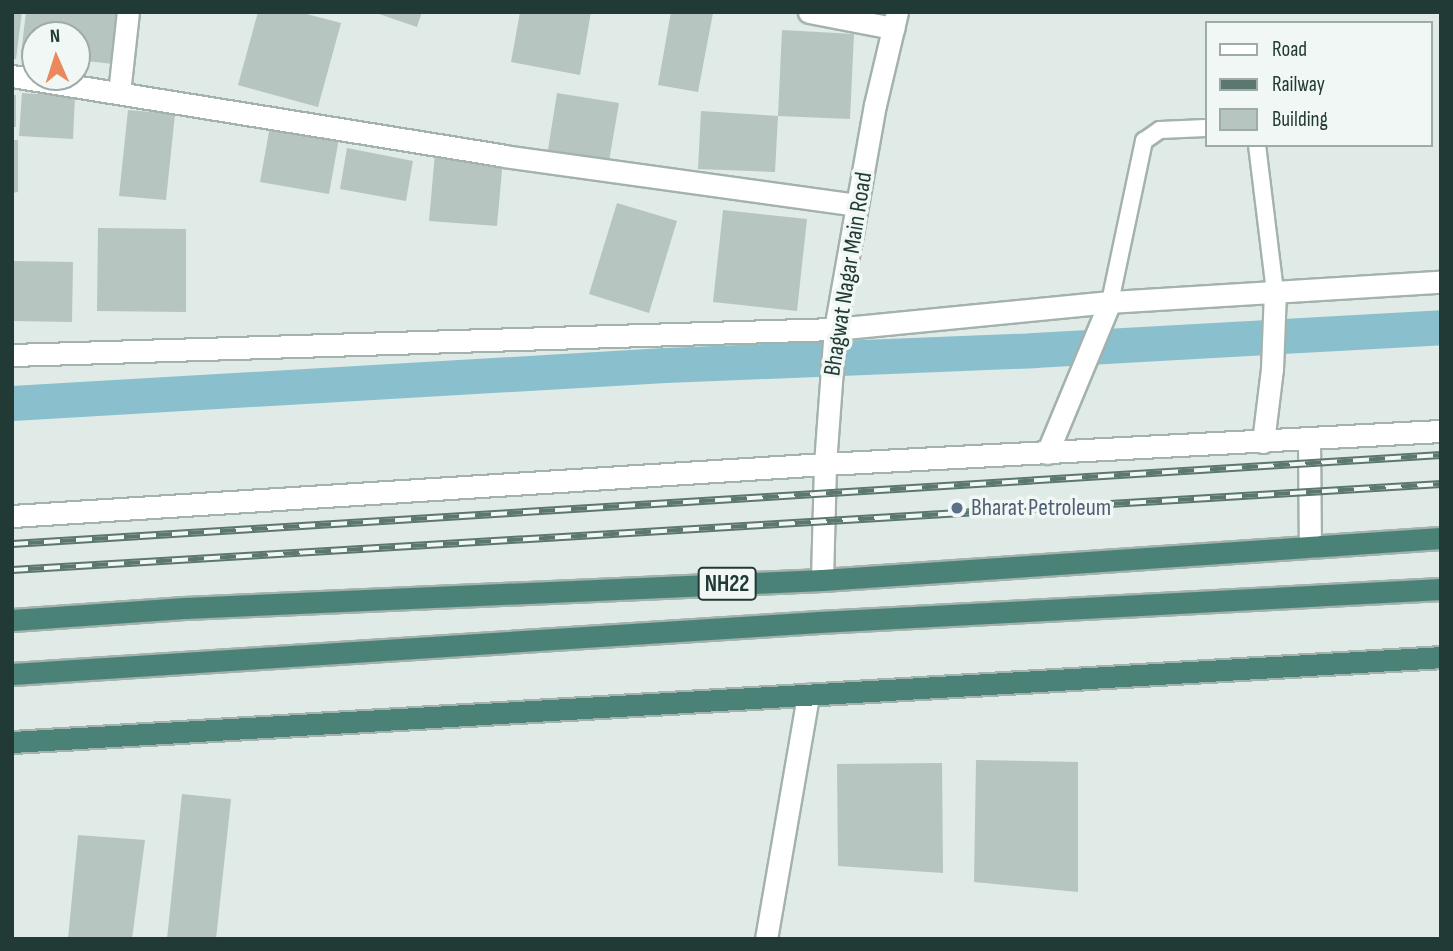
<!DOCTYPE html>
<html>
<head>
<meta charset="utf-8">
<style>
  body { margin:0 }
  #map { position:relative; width:1453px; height:951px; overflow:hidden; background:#e0eae6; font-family:"Sofia Sans Condensed",sans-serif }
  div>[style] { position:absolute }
  .canal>* { height:35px; margin:-17.5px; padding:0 17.5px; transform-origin:17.5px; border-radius:17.5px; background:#8abfce }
  .building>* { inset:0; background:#b6c5c0 }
  .roads { filter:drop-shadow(2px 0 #a3b2ad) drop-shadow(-2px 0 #a3b2ad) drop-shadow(0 2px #a3b2ad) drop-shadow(0 -2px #a3b2ad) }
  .service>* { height:16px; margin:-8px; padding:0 8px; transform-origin:8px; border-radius:8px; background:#fff }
  .minor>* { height:21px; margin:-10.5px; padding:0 10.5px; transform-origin:10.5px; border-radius:10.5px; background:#fff }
  .trunk>* { height:21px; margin:-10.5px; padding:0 10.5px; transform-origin:10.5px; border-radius:10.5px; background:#4a8278 }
  .rail>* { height:8px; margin-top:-4px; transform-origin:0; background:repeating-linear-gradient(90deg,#f0f7f4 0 16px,#5c7670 0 32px); box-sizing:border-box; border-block:2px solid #5c7670 }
  .dots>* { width:19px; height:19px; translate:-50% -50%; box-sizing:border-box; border:4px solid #f0f7f4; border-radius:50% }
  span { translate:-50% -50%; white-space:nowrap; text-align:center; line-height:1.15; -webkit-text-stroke:7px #f0f7f4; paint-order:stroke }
  .shield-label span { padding:2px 5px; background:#f0f7f4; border:2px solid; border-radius:5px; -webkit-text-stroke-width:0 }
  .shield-label { font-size:23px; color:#223a35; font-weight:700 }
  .street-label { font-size:24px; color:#223a35 }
  .service-label { font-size:24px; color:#4e5e75 }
  .left { translate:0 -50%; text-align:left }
  .frame { position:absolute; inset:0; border:14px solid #223a35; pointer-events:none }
  .legend { position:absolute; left:1205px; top:21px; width:228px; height:126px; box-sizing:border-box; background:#f0f7f4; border:2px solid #9eaba8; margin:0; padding:9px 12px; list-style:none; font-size:21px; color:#223a35 }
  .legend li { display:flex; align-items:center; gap:14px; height:35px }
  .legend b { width:35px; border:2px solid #9eaba8 }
  .north { position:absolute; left:21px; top:21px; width:70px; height:70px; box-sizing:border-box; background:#f0f7f4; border:2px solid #9eaba8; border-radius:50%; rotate:357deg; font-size:19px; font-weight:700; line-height:28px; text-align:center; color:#223a35 }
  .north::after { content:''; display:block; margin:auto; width:24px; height:32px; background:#ec885d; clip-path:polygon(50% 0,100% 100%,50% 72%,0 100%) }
</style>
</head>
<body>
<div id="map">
  <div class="canal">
    <div style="left:12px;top:403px;width:654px;rotate:-3.33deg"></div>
    <div style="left:665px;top:365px;width:369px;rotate:-2.3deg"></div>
    <div style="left:1034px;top:350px;width:408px;rotate:-3.2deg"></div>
  </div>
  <div class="building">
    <div style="clip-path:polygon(12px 12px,22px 12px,16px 59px,12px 59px)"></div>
    <div style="clip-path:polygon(26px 12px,98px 12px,129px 16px,123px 65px,77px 60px,77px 35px,35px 35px,35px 55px,21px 54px)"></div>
    <div style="clip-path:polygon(258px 12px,299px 12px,341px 23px,318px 107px,238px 85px)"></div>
    <div style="clip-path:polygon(373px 12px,422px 12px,417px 27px)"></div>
    <div style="clip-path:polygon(520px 12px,591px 12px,580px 75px,511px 62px)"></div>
    <div style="clip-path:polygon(671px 12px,713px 13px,698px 92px,658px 85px)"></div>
    <div style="clip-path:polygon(782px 30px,854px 34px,850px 119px,778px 116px)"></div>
    <div style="clip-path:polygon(22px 93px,75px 96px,73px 139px,19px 136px)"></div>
    <div style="clip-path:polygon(557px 93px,619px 103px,608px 167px,547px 156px)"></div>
    <div style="clip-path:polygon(12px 95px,16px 95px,16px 127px,12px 127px)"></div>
    <div style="clip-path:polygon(128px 110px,175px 114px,166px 200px,119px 196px)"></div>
    <div style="clip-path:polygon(701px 111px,778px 116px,775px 172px,698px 169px)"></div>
    <div style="clip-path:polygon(270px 126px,339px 138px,329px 194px,260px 182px)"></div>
    <div style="clip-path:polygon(12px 140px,18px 140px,18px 192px,12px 193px)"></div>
    <div style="clip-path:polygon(347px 148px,413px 161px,406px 201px,340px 189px)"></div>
    <div style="clip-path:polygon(435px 153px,503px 159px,497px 226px,429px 221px)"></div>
    <div style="clip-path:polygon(617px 203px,677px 221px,649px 313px,589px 294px)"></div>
    <div style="clip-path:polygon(723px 210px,807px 219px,797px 311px,713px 302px)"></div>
    <div style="clip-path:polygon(98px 228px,186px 229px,186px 312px,97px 311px)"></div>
    <div style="clip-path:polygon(12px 261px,73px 262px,72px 322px,12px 321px)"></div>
    <div style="clip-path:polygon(976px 760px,1078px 762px,1078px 892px,974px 882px)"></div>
    <div style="clip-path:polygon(942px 763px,943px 873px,838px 866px,837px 764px)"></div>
    <div style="clip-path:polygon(182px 794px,231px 799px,216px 939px,167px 939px)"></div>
    <div style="clip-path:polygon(78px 835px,145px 840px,132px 939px,68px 939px)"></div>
  </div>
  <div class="roads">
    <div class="service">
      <div style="left:1257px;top:145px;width:148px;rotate:83deg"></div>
      <div style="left:1110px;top:302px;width:165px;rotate:-78.1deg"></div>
      <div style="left:1144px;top:141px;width:19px;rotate:-35deg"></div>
      <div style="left:1160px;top:130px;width:46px;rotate:-2.5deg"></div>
    </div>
    <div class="minor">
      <div style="left:809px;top:12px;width:86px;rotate:10.8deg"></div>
      <div style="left:12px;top:76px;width:498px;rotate:9.2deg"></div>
      <div style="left:504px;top:156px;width:356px;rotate:7.9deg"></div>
      <div style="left:119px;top:93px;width:81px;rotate:-83.7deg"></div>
      <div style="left:12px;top:355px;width:823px;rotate:-1.81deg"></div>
      <div style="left:835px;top:329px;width:276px;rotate:-5.6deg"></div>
      <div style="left:1110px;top:302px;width:332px;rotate:-3.5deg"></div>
      <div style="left:1309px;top:439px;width:108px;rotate:89.5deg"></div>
      <div style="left:1263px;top:442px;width:74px;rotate:-83deg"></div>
      <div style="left:1272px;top:369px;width:77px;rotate:-87.8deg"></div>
      <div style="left:1047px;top:453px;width:164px;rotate:-67.4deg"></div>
      <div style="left:12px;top:516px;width:815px;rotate:-3.66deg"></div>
      <div style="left:825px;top:464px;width:617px;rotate:-3.07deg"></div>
      <div style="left:822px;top:580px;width:116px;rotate:-88.5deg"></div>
      <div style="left:825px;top:464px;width:135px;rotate:-85.8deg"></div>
      <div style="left:835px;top:329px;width:228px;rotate:-79.9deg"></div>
      <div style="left:875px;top:105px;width:96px;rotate:-76.7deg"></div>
      <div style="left:766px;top:939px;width:248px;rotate:-80.2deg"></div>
    </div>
    <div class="trunk">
      <div style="left:12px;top:620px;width:173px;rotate:-4deg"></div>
      <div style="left:185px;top:608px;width:638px;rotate:-2.52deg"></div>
      <div style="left:822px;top:580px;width:620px;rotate:-3.88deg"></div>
      <div style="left:12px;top:674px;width:809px;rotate:-3.69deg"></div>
      <div style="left:819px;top:622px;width:623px;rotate:-3.04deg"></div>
      <div style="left:12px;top:742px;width:1432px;rotate:-3.4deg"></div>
    </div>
  </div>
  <div class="rail">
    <div style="left:12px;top:544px;width:1432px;rotate:-3.56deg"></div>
    <div style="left:12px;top:570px;width:1432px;rotate:-3.44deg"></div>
  </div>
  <div class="dots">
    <div style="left:957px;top:508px;background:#5c6f8a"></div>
  </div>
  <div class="shield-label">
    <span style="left:727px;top:584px">NH22</span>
  </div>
  <div class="street-label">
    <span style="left:848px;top:274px;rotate:-81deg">Bhagwat Nagar Main Road</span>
  </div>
  <div class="service-label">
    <span class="left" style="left:971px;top:508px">Bharat Petroleum</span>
  </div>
  <div class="frame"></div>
  <ul class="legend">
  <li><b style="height:9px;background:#fff"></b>Road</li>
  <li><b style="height:9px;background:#5c7670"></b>Railway</li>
  <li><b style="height:19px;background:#b6c5c0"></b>Building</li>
  </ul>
  <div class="north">N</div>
</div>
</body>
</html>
